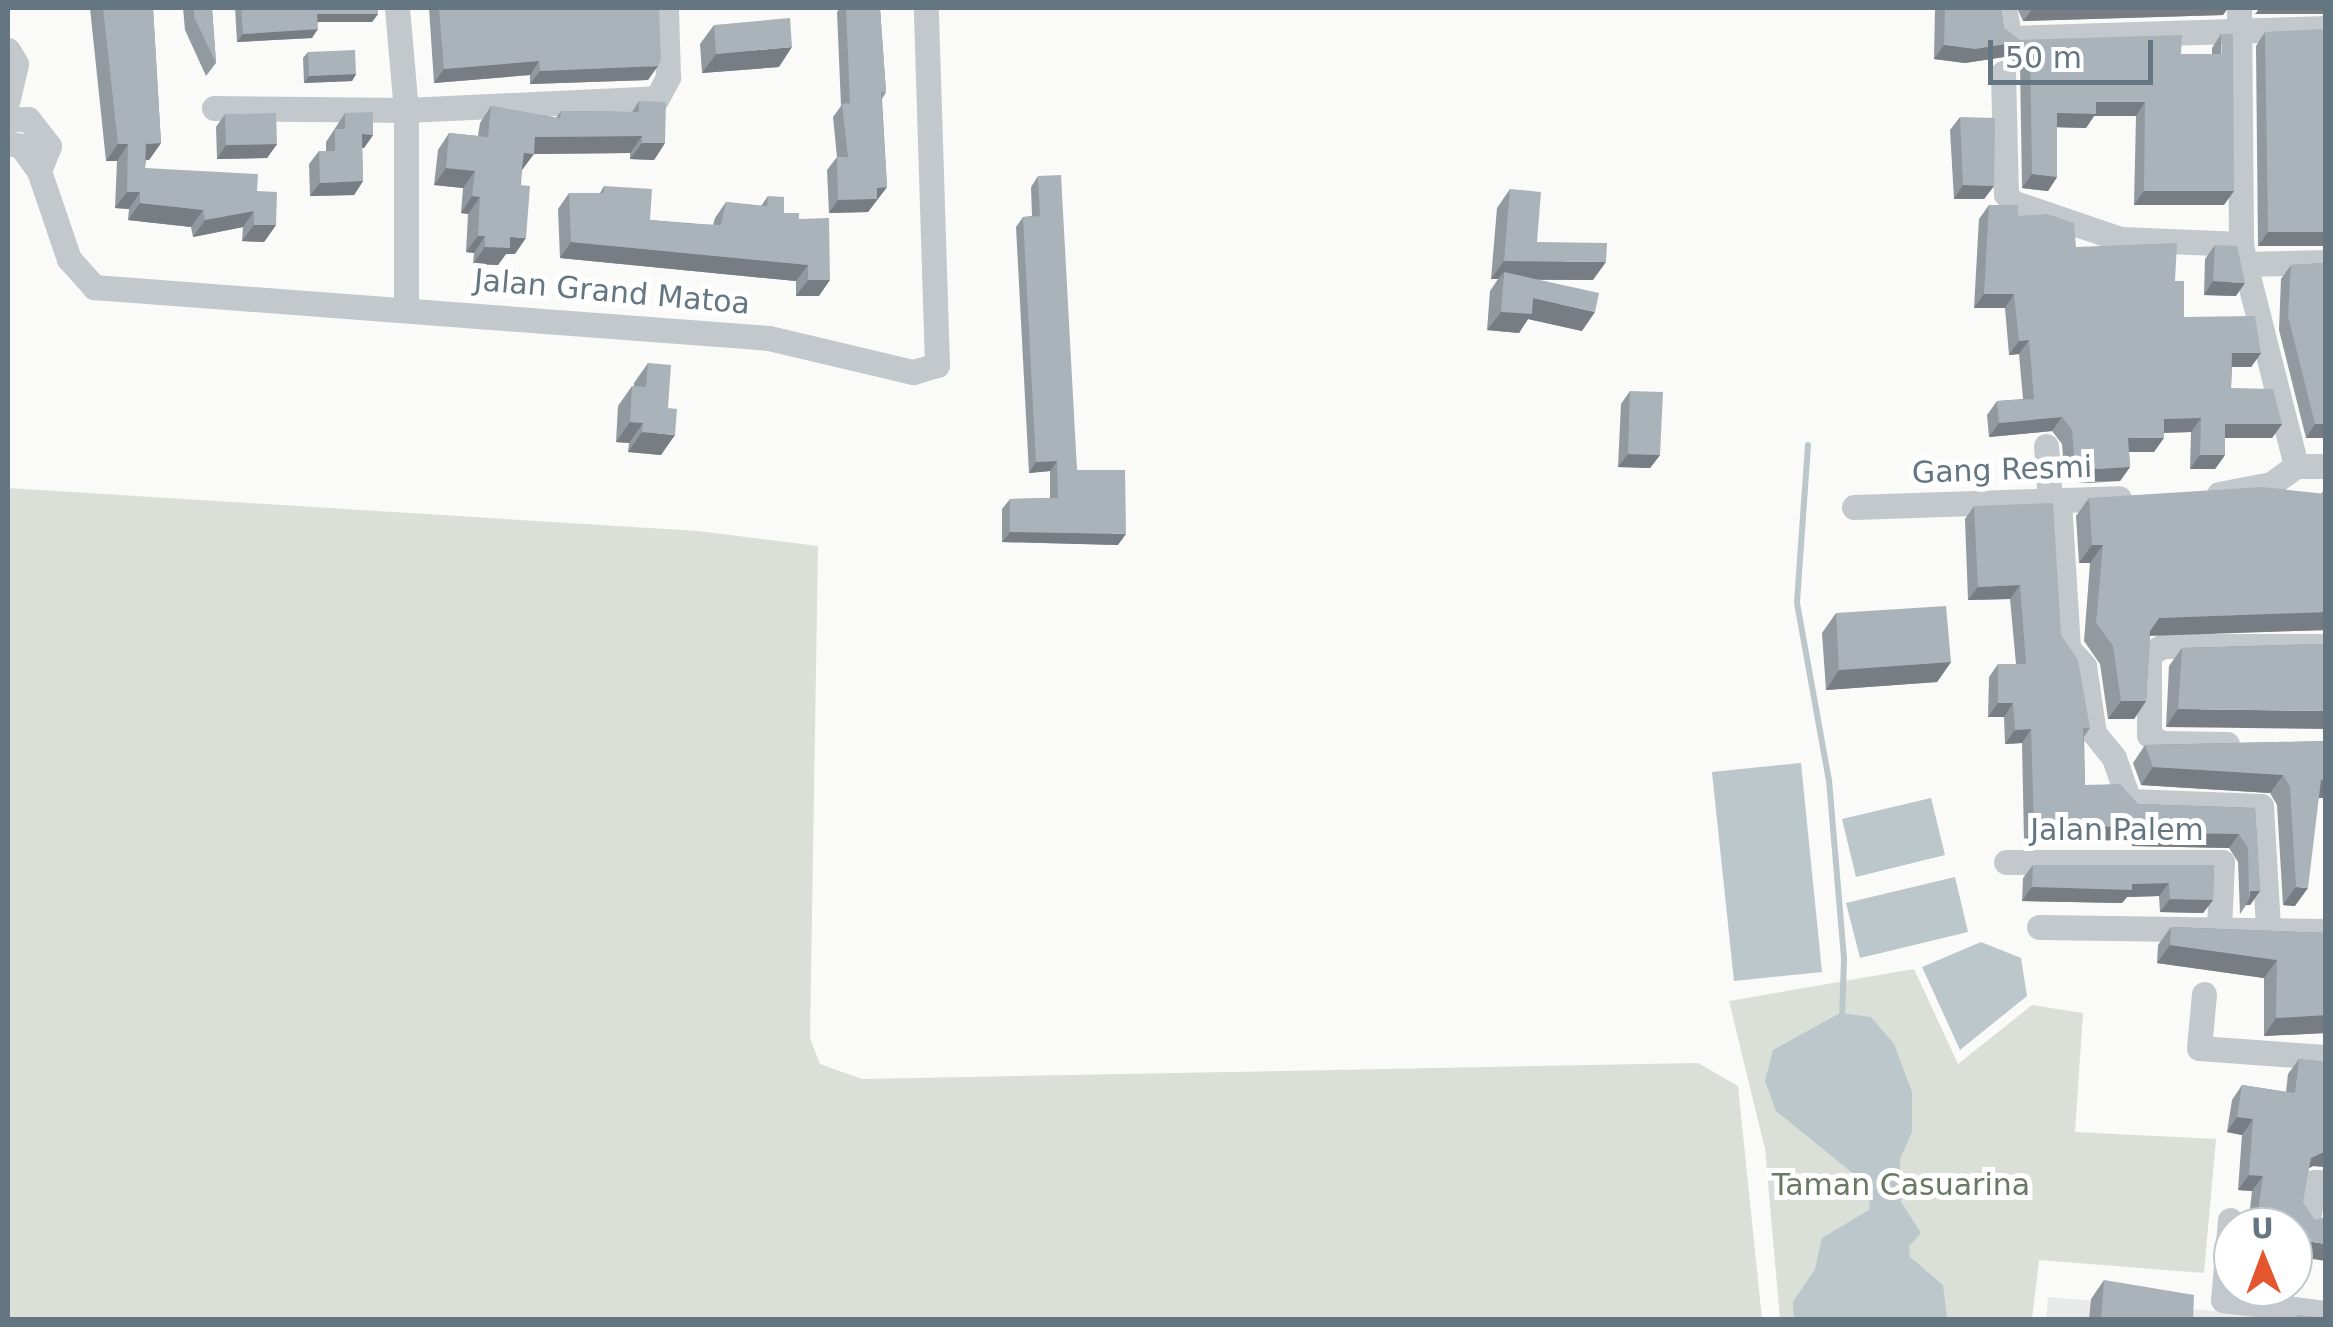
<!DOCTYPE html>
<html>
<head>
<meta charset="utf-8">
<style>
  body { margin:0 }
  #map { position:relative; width:2333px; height:1327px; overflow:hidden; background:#fafaf8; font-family:"DejaVu Sans",sans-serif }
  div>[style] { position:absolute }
  .built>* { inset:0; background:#e8e9e9 }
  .green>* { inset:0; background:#dadfd7 }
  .water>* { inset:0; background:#bbc7cb }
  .stream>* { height:6px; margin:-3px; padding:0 3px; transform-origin:3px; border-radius:3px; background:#bbc7cb }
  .minor>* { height:25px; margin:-12.5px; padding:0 12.5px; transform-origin:12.5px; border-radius:12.5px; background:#c3c8cc }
  .wall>* { inset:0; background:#929a9f }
  .shaded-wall>* { inset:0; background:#777d82 }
  .building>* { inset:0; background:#aab3b9 }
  span { translate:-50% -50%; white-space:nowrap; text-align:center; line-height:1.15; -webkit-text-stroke:10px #fff; paint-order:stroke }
  .street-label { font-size:30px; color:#657683 }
  .park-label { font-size:30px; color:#687a64 }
  .frame { position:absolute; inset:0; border:10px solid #657683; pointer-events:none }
  .north { position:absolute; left:2213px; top:1207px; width:100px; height:100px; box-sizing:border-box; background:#fff; border:2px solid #c1c8cd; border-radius:50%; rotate:359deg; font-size:28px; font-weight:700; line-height:40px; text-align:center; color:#657683 }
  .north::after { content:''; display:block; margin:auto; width:35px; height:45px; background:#e4572e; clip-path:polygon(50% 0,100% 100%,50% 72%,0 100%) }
  .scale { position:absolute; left:1988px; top:40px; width:165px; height:45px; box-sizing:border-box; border:5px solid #657683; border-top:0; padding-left:12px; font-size:30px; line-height:35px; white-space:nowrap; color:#657683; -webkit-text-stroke:8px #fff; paint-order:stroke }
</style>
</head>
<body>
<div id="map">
  <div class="built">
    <div style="clip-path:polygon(2048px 1297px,2310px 1319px,2046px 1320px)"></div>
  </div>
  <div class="green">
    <div style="clip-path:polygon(8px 488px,698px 531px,818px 546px,810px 1038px,820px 1064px,862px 1079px,1698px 1063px,1738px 1086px,1762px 1319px,8px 1319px)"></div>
    <div style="clip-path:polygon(1914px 969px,1958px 1064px,2032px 1005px,2083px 1013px,2075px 1132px,2216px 1139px,2204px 1273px,2039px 1260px,2032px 1319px,1780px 1319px,1765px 1149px,1729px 1001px)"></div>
  </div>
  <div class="water">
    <div style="clip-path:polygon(1801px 763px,1822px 972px,1734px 981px,1712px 772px)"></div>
    <div style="clip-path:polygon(1931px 798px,1945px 855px,1856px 877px,1842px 819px)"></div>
    <div style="clip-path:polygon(1955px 877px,1968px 932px,1860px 958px,1846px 903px)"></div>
    <div style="clip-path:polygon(1981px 942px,2021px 958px,2027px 996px,1960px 1050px,1922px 967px)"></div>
    <div style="clip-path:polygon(1840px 1013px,1871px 1017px,1894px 1044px,1912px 1092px,1912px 1132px,1900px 1159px,1901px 1202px,1921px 1233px,1909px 1246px,1910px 1257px,1943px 1285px,1947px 1319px,1794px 1319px,1793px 1302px,1815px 1269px,1822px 1238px,1869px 1210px,1871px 1188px,1776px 1111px,1765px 1081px,1773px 1050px)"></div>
  </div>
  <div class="stream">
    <div style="left:1808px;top:445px;width:158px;rotate:94deg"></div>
    <div style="left:1797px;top:603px;width:180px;rotate:79.8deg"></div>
    <div style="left:1829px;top:780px;width:180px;rotate:85.2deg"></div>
    <div style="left:1844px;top:959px;width:61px;rotate:91.9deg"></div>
  </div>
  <div class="minor">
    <div style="left:397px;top:8px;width:102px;rotate:85deg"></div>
    <div style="left:406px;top:110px;width:196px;rotate:90deg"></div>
    <div style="left:2004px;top:8px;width:31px;rotate:79deg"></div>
    <div style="left:2010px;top:38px;width:316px;rotate:-1.8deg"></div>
    <div style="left:2239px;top:8px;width:236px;rotate:89.5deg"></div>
    <div style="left:8px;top:50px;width:16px;rotate:60deg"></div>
    <div style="left:16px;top:64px;width:37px;rotate:103deg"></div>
    <div style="left:2003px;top:73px;width:121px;rotate:88.6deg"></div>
    <div style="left:2006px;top:194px;width:10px;rotate:53deg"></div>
    <div style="left:2012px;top:202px;width:114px;rotate:18.9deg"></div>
    <div style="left:2120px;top:239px;width:121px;rotate:2.4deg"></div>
    <div style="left:2241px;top:244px;width:20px;rotate:79deg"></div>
    <div style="left:2245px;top:264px;width:81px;rotate:-1.4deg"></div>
    <div style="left:214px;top:108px;width:192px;rotate:0.6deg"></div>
    <div style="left:406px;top:110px;width:251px;rotate:-2.7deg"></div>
    <div style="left:657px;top:98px;width:24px;rotate:-62deg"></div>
    <div style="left:668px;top:77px;width:69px;rotate:-91.7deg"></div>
    <div style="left:8px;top:119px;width:20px"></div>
    <div style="left:28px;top:119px;width:34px;rotate:52deg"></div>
    <div style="left:49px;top:146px;width:27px;rotate:112deg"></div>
    <div style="left:8px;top:143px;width:13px;rotate:13deg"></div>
    <div style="left:21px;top:146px;width:31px;rotate:54deg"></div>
    <div style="left:39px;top:171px;width:93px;rotate:71.2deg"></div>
    <div style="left:69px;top:259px;width:38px;rotate:48deg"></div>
    <div style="left:94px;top:287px;width:677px;rotate:4.32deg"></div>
    <div style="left:769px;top:338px;width:148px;rotate:13.3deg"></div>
    <div style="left:913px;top:372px;width:25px;rotate:-16deg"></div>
    <div style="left:937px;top:365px;width:357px;rotate:-91.8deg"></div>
    <div style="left:2245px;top:264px;width:208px;rotate:75.8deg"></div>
    <div style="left:2046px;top:446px;width:55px;rotate:85.8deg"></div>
    <div style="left:2219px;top:494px;width:53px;rotate:-10.9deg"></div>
    <div style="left:2271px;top:484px;width:31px;rotate:-36deg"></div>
    <div style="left:2296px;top:466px;width:30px"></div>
    <div style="left:2059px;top:501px;width:147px;rotate:86.5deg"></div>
    <div style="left:2068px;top:648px;width:24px;rotate:48deg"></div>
    <div style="left:2084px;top:666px;width:68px;rotate:81.5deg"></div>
    <div style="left:2094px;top:733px;width:32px;rotate:51deg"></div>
    <div style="left:2114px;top:758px;width:46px;rotate:70.8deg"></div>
    <div style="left:2129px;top:801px;width:132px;rotate:2.2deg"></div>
    <div style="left:2261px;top:806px;width:123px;rotate:86.7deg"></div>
    <div style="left:1854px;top:507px;width:265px;rotate:-1.9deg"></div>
    <div style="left:2227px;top:744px;width:66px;rotate:-179.1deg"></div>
    <div style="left:2161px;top:743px;width:14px;rotate:-146deg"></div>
    <div style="left:2149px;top:735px;width:81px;rotate:-90deg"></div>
    <div style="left:2149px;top:654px;width:16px;rotate:-30deg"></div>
    <div style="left:2163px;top:646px;width:163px"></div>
    <div style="left:2006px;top:862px;width:216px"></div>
    <div style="left:2222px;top:862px;width:65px;rotate:92.6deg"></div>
    <div style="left:2039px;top:927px;width:287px;rotate:0.8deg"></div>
    <div style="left:2204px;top:994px;width:54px;rotate:95.3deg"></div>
    <div style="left:2199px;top:1048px;width:127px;rotate:4.1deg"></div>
    <div style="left:2230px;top:1220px;width:80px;rotate:95deg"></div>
    <div style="left:2223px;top:1300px;width:104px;rotate:7.2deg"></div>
    <div style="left:2308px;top:1220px;width:38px;rotate:-81deg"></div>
    <div style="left:2314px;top:1182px;width:12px"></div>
  </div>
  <div class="wall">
    <div style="clip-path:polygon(90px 8px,153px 8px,161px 143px,149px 160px,146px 160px,145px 168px,257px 191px,276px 225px,264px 242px,242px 241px,243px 227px,193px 237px,191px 227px,128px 220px,129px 209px,115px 208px,117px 161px,106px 161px)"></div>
    <div style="clip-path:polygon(183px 8px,212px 8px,216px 63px,206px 76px,185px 30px)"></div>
    <div style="clip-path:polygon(235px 8px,378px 8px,378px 14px,372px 22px,318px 22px,312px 38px,237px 42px)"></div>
    <div style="clip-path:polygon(429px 8px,659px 8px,648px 80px,530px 84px,530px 75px,434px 83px)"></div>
    <div style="clip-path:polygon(840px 8px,880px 8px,886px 92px,882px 99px,887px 187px,868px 212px,829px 213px,827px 170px,837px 157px,833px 117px,841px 106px,837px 12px)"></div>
    <div style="clip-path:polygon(1935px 8px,2001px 8px,2004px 28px,2019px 40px,2181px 54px,2212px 54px,2212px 48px,2221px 34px,2224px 205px,2134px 205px,2136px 116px,2094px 116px,2086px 128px,2057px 127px,2057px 177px,2048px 191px,2022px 188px,2020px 63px,2004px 57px,1965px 63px,1934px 59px)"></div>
    <div style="clip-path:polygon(2017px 8px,2228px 8px,2223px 15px,2023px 21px)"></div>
    <div style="clip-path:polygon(714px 25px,779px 67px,702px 73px,700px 44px)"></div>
    <div style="clip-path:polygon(2265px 32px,2326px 246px,2258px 246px,2256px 46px)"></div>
    <div style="clip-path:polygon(308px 52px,356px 74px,352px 81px,304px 83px,303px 58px)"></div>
    <div style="clip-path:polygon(639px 101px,665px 143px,654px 160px,630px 159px,630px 153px,533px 154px,522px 170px,515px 254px,506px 254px,498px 265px,473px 264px,474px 253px,466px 252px,468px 214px,461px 213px,463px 188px,434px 185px,438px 150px,449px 133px,478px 136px,480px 123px,491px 106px,556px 118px,561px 111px,632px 112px)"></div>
    <div style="clip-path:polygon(345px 113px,373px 135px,364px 148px,362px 148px,363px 181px,354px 195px,310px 196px,309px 164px,319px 151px,326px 151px,326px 142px)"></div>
    <div style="clip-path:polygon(225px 114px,277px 144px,267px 158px,217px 159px,216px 127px)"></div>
    <div style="clip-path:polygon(1960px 117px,1994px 186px,1984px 199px,1954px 199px,1950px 130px)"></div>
    <div style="clip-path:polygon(1038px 176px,1077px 470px,1118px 545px,1002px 542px,1002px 509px,1010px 499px,1050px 498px,1050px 471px,1029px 473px,1016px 227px,1023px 217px,1032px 216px,1031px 187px)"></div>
    <div style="clip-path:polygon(604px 186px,650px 220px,713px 225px,715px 218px,726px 202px,761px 206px,768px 196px,784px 213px,799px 219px,819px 296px,796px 296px,796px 281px,560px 258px,558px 209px,569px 193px,600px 193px)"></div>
    <div style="clip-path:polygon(1510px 189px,1537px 242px,1593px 280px,1540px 280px,1582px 331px,1528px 319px,1519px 333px,1487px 330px,1490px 291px,1498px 279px,1491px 279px,1497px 208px)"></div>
    <div style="clip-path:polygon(1989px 205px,2018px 216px,2076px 247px,2175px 281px,2184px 317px,2261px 353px,2251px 367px,2232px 367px,2231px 388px,2282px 424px,2272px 438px,2225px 438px,2225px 455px,2215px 469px,2190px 469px,2191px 432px,2164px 433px,2154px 452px,2129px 452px,2130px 467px,2120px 481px,2089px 483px,2065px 481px,2062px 444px,2052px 431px,1989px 437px,1987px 415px,1997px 401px,2023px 399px,2019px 354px,2009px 355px,2005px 308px,1974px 308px,1979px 219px)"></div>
    <div style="clip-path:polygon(2215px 245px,2236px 296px,2204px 295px,2205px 259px)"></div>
    <div style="clip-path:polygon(2326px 263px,2326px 438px,2306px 438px,2279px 330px,2281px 279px,2291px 265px)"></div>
    <div style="clip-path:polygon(648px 363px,661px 455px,628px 452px,629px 443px,616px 442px,618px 406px,632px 386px,634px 386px,634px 383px)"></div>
    <div style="clip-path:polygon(1630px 391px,1660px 455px,1650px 468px,1618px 467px,1621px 404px)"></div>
    <div style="clip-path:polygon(2326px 487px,2326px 630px,2150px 635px,2146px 701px,2134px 719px,2108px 719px,2100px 664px,2084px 641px,2090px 563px,2079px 563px,2076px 516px,2089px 498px,2321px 494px)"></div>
    <div style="clip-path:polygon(1974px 506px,2061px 635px,2090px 728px,2084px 737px,2085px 785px,2138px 804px,2255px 808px,2260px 891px,2250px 905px,2246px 905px,2240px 914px,2238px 862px,2229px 848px,2132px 846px,2131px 840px,2024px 841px,2022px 743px,2005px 744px,2004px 717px,1988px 717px,1989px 677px,1998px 664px,2016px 664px,2010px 599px,1968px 600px,1965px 519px)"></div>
    <div style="clip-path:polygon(1836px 613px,1951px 662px,1937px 682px,1826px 690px,1822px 633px)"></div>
    <div style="clip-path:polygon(2326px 644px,2166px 727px,2169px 666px,2182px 648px)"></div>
    <div style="clip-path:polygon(2326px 741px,2326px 798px,2318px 798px,2295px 906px,2283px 905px,2277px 805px,2270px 793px,2141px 785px,2133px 763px,2145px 745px)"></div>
    <div style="clip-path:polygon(2033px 865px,2214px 865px,2213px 900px,2203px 913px,2160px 912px,2159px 896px,2127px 897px,2122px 903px,2022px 901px,2023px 878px)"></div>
    <div style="clip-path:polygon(2171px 927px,2326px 933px,2326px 1033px,2264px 1036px,2264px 978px,2157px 963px,2158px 945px)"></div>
    <div style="clip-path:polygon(2299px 1059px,2326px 1062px,2326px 1167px,2313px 1166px,2309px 1168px,2293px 1227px,2248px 1227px,2252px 1191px,2238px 1190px,2242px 1135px,2227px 1132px,2232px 1100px,2242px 1085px,2286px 1092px,2288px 1074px)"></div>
    <div style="clip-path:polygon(2104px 1280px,2193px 1320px,2089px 1320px,2091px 1299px)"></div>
  </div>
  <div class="shaded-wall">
    <div style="clip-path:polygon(2033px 8px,2228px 8px,2223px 15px,2023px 21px)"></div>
    <div style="clip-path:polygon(2260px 8px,2326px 8px,2326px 14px,2255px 14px)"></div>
    <div style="clip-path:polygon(317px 14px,378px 14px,372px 22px,311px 22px)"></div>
    <div style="clip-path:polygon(318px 29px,312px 38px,237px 42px,243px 34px)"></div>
    <div style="clip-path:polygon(2013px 43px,2030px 49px,2020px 63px,2004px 57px,1965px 63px,1934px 59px,1944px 45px)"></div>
    <div style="clip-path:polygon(792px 47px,779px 67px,702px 73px,716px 54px)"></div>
    <div style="clip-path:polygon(539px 61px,530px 75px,434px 83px,444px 69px)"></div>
    <div style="clip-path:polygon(658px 66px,648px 80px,530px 84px,540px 71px)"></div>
    <div style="clip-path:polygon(356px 74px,352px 81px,304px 83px,309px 76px)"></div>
    <div style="clip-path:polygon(2096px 102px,2145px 102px,2136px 116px,2094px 116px,2086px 128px,2047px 127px,2057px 113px)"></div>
    <div style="clip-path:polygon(362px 134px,373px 135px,364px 148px,352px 148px)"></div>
    <div style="clip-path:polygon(642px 136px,630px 153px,534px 154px,522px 170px,512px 169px,535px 137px)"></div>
    <div style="clip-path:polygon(161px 143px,149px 160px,134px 160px,146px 144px)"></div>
    <div style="clip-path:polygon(642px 143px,665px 143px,654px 160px,630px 159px)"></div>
    <div style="clip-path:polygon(118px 144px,128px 144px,117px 161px,106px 161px)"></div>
    <div style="clip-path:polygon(277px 144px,267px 158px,217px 159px,226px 145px)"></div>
    <div style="clip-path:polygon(446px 168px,475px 171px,463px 188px,434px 185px)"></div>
    <div style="clip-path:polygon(2032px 174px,2057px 177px,2048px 191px,2022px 188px)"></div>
    <div style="clip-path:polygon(363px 181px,354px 195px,310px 196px,320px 183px)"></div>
    <div style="clip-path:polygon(1963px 185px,1994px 186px,1984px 199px,1954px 199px)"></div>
    <div style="clip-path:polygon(887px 187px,868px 212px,829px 213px,838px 200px,877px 188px)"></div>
    <div style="clip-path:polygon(2144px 191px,2234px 191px,2224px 205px,2134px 205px)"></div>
    <div style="clip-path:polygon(127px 192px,140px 192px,129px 209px,115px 208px)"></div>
    <div style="clip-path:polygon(472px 196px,480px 197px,468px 214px,461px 213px)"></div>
    <div style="clip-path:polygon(140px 203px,203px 210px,191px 227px,128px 220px)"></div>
    <div style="clip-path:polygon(254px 211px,243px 227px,193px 237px,205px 220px)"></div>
    <div style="clip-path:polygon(254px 225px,276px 225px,264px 242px,242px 241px)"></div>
    <div style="clip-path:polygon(2268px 232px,2326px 232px,2326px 246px,2258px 246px)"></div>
    <div style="clip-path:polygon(478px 236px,485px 236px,474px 253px,466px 252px)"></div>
    <div style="clip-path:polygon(510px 237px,526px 238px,515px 254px,506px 254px,498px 265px,473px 264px,485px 247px)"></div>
    <div style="clip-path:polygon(571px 242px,808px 265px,796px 281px,560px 258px)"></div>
    <div style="clip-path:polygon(1504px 261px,1606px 262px,1593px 280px,1503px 279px,1504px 272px,1498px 279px,1491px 279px)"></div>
    <div style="clip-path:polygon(808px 280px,830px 280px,819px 296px,796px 296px)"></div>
    <div style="clip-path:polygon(2213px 281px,2245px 283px,2236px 296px,2204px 295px)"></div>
    <div style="clip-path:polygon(1984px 294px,2014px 294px,2005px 308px,1974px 308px)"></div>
    <div style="clip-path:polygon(1533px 298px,1595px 312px,1582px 331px,1528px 319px,1519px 333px,1487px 330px,1501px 312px)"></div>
    <div style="clip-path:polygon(2029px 340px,2019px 354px,2009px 355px,2019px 341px)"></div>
    <div style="clip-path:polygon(2232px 353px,2261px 353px,2251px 367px,2222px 367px)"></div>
    <div style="clip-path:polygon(2062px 417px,2052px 431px,1989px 437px,1999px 423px)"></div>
    <div style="clip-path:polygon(2201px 418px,2191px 432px,2154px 433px,2164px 419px)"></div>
    <div style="clip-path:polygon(630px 422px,643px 423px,629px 443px,616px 442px)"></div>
    <div style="clip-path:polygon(2225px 424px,2282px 424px,2272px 438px,2215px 438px)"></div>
    <div style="clip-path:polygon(2315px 424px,2326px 424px,2326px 438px,2306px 438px)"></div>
    <div style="clip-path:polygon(642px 432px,675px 435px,661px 455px,628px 452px)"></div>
    <div style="clip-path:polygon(2128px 438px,2164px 438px,2154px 452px,2118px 452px)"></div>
    <div style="clip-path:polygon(1628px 454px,1660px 455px,1650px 468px,1618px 467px)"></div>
    <div style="clip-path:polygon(2200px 455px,2225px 455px,2215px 469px,2190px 469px)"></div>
    <div style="clip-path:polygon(1057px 461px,1050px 471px,1029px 473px,1036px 462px)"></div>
    <div style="clip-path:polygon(2075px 467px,2130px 467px,2120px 481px,2065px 481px)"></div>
    <div style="clip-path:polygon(1010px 532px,1126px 534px,1118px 545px,1002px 542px)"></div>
    <div style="clip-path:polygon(2092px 545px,2103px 545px,2090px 563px,2079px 563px)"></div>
    <div style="clip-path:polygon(2020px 585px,2010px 599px,1968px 600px,1978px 587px)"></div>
    <div style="clip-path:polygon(2326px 612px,2326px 630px,2147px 636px,2159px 618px)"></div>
    <div style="clip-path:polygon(1951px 662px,1937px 682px,1826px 690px,1839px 670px)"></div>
    <div style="clip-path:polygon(2121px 701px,2146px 701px,2134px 719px,2108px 719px)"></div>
    <div style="clip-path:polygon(1998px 703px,2013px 703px,2004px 717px,1988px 717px)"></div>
    <div style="clip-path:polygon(2178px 709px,2326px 711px,2326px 729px,2166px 727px)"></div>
    <div style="clip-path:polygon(2031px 729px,2022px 743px,2005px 744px,2015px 730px)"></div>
    <div style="clip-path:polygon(2153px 767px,2283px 775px,2270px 793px,2141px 785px)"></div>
    <div style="clip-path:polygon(2321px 780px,2326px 780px,2326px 798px,2308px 798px)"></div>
    <div style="clip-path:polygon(2141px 826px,2131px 840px,2024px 841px,2034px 828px)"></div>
    <div style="clip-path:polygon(2141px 832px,2239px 834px,2229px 848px,2132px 846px)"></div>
    <div style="clip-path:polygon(2169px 883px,2159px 896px,2127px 897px,2122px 903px,2022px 901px,2032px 887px)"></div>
    <div style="clip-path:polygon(2296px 887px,2308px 888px,2295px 906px,2283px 905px)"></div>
    <div style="clip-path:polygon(2250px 891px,2260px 891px,2250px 905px,2246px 905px,2249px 900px)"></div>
    <div style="clip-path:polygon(2170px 899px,2213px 900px,2203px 913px,2160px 912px)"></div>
    <div style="clip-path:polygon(2170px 945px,2277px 960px,2264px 978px,2157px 963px)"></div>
    <div style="clip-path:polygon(2326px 1015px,2326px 1033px,2264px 1036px,2276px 1018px)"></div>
    <div style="clip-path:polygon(2237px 1117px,2253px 1119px,2242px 1135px,2227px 1132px)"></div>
    <div style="clip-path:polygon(2324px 1151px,2326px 1151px,2326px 1167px,2313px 1166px,2300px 1173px,2311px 1158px)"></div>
    <div style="clip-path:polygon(2249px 1175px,2263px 1176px,2252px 1191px,2238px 1190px)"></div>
    <div style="clip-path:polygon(2293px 1239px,2326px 1244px,2326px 1261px,2293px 1256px)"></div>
  </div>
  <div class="building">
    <div style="clip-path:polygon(103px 8px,153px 8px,161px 143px,146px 144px,145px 168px,258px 174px,257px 191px,277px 192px,276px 225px,254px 225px,254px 211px,205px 220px,203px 210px,140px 203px,140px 192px,127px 192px,128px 144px,118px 144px)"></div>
    <div style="clip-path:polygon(194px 8px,212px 8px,216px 63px,194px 17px)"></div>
    <div style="clip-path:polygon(241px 8px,378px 8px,378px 14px,317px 14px,318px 29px,243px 34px)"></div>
    <div style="clip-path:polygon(439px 8px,659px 8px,661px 60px,658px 66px,540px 71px,539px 61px,444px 69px)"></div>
    <div style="clip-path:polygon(846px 8px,880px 8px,886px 92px,881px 92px,887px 187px,877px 188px,877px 199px,838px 200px,837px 157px,848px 157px,842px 104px,850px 103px)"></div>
    <div style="clip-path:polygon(1945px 8px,2001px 8px,2004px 28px,2019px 40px,2182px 35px,2181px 54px,2222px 54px,2221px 34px,2233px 34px,2234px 191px,2144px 191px,2145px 102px,2096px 102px,2096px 114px,2057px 113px,2057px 177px,2032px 174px,2030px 49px,2013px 43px,1975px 49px,1944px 45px)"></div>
    <div style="clip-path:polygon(790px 18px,792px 47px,716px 54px,714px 25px)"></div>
    <div style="clip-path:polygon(2326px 29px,2326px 232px,2268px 232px,2265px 32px)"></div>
    <div style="clip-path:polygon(355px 50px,356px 74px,309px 76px,308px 52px)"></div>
    <div style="clip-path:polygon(639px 101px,666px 102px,665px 143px,642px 143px,642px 136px,535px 137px,534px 154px,524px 153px,520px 185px,530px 186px,526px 238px,510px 237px,510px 248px,485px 247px,485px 236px,478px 236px,480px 197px,472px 196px,475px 171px,446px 168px,449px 133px,488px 137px,491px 106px,560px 118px,561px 111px,639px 112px)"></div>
    <div style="clip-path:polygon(373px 112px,373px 135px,362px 134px,363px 181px,320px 183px,319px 151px,335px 151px,335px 129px,345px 129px,345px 113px)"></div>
    <div style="clip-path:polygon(276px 113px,277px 144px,226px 145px,225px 114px)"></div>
    <div style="clip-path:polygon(1960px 117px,1995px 118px,1994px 186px,1963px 185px)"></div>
    <div style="clip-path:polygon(1061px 175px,1077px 470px,1125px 470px,1126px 534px,1010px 532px,1010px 499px,1058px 498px,1057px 461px,1036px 462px,1023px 217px,1040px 216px,1038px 176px)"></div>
    <div style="clip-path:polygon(604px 186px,652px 189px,650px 220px,692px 224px,721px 225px,726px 202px,767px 206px,768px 196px,784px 197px,784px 213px,799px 213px,799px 219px,829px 218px,830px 280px,808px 280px,808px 265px,571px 242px,569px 193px,604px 193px)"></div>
    <div style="clip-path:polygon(1510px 189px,1541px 192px,1537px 242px,1607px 243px,1606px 262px,1504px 261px)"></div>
    <div style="clip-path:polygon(1989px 205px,2018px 205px,2018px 216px,2047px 214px,2074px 223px,2076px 247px,2177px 243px,2175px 281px,2184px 281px,2184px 317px,2255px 316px,2261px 353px,2232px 353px,2231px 388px,2273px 389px,2282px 424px,2225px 424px,2225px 455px,2200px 455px,2201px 418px,2164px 419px,2164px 438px,2128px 438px,2130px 467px,2099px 469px,2075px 467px,2072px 430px,2062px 417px,1999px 423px,1997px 401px,2034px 399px,2029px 340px,2019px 341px,2014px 294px,1984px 294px)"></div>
    <div style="clip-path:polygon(2215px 245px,2237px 246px,2245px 283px,2213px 281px)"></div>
    <div style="clip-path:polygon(2326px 263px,2326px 424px,2315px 424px,2288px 316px,2291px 265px)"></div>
    <div style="clip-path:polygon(1504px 272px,1599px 293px,1595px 312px,1533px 298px,1532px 314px,1501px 312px)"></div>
    <div style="clip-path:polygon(648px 363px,671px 365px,668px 408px,677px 409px,675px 435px,642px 432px,643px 423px,630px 422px,632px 386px,646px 387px)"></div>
    <div style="clip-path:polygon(1630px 391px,1663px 392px,1660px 455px,1628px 454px)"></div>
    <div style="clip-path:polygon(2262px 487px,2326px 494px,2326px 612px,2159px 618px,2150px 631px,2146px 701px,2121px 701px,2113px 646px,2096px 623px,2103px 545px,2092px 545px,2089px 498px)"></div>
    <div style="clip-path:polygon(2053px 503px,2061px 635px,2078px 660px,2090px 728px,2083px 728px,2085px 785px,2120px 784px,2138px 804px,2255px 808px,2260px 891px,2250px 891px,2249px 900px,2248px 848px,2239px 834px,2141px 832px,2141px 826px,2034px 828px,2031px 729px,2015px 730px,2013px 703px,1998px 703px,1998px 664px,2026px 664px,2020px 585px,1978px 587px,1974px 506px)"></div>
    <div style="clip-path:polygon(1946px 606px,1951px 662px,1839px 670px,1836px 613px)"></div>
    <div style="clip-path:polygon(2326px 644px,2326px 711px,2178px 709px,2182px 648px)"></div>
    <div style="clip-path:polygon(2326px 741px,2326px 780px,2321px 780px,2308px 888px,2296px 887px,2290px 787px,2283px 775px,2153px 767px,2145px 745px)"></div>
    <div style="clip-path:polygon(2033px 865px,2214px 865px,2213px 900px,2170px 899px,2169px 883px,2132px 884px,2132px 890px,2032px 887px)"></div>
    <div style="clip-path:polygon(2171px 927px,2326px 933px,2326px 1015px,2276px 1018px,2277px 960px,2170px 945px)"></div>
    <div style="clip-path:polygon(2299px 1059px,2326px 1062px,2326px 1151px,2311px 1158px,2303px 1202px,2315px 1220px,2326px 1217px,2326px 1244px,2293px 1239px,2293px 1227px,2256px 1227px,2263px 1176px,2249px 1175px,2253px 1119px,2237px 1117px,2242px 1085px,2295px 1093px)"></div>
    <div style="clip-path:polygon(2104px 1280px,2194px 1295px,2193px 1320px,2101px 1320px)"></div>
    <div style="clip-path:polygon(2297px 1315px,2326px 1318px,2326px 1320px,2296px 1320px)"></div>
  </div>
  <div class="street-label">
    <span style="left:612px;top:292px;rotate:5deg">Jalan Grand Matoa</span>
    <span style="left:2002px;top:470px;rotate:-2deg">Gang Resmi</span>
    <span style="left:2117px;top:830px">Jalan Palem</span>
  </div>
  <div class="park-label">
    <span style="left:1901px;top:1185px">Taman Casuarina</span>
  </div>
  <div class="frame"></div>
  <div class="north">U</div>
  <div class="scale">50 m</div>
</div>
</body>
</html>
